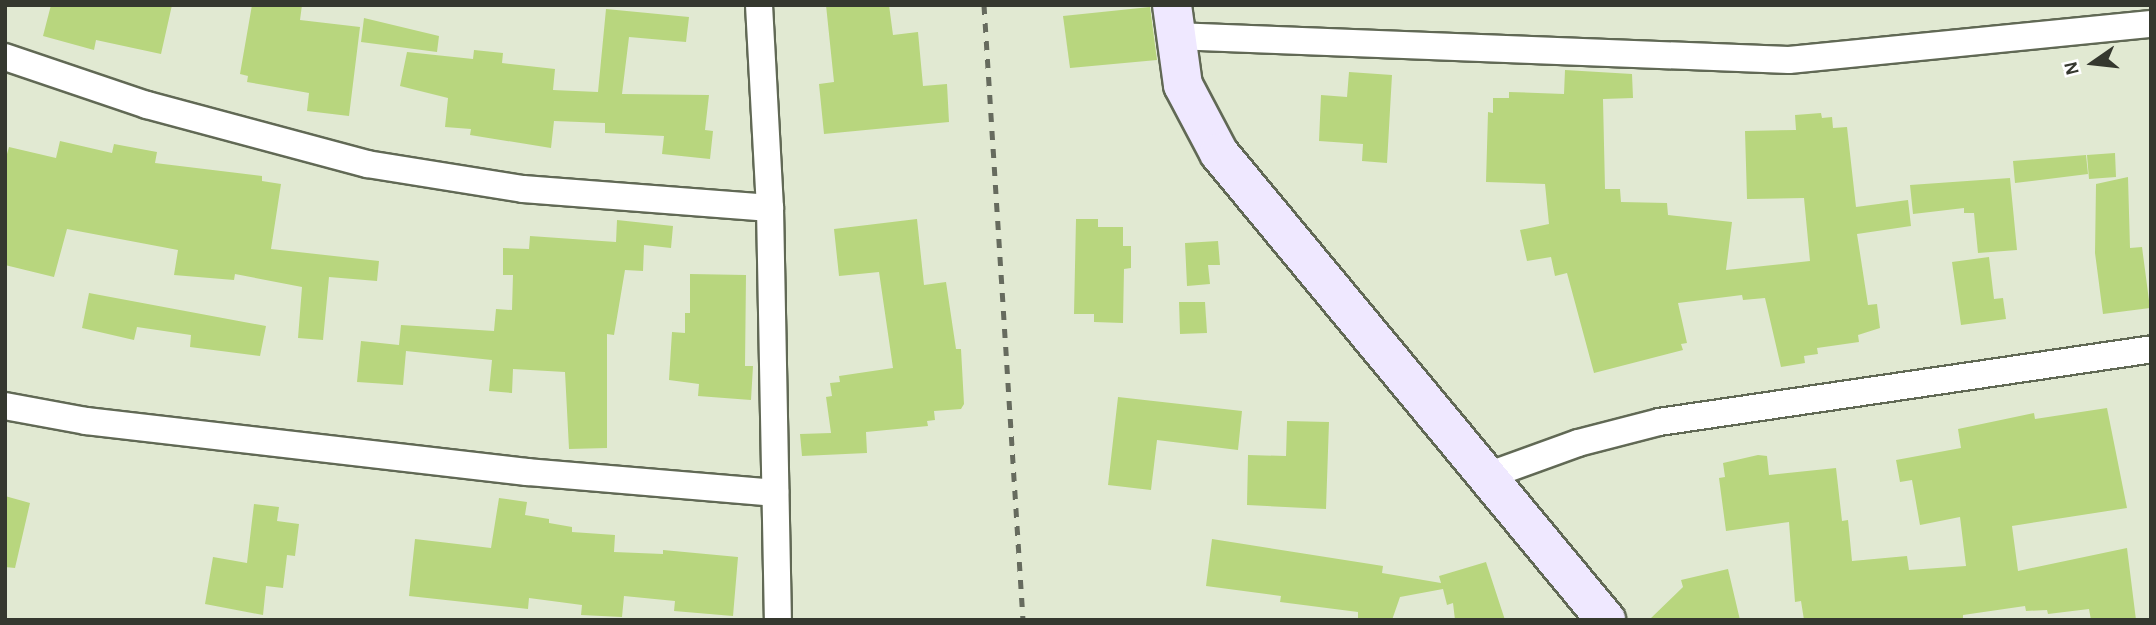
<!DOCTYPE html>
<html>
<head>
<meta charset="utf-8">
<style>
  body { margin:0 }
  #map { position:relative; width:2156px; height:625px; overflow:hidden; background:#e1e9d2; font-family:"Alegreya Sans",sans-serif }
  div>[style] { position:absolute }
  .building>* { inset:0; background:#b8d67e }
  .roads { filter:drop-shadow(2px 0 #616955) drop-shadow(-2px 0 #616955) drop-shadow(0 2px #616955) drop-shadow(0 -2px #616955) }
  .street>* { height:26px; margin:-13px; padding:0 13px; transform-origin:13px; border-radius:13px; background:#fff }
  .secondary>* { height:38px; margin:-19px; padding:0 19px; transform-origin:19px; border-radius:19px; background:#efe8ff }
  .rail>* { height:5px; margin-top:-2.5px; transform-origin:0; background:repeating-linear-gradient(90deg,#666b5e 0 9px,transparent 0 18px) }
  span { translate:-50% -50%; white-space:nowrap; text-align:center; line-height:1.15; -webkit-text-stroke:5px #fff; paint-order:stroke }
  .frame { position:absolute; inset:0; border:7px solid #35382f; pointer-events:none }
  .north { position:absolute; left:2058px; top:28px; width:70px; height:70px; -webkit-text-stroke:5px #fff; paint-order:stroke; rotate:256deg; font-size:19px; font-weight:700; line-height:28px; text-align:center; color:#35382f }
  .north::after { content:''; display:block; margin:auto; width:24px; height:32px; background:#35382f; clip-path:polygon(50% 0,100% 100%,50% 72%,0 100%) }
</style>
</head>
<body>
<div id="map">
  <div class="building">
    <div style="clip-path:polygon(51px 5px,172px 5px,161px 54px,96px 40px,94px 50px,43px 36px)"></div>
    <div style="clip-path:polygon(252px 5px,302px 5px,300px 20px,360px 27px,349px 116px,307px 111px,309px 93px,247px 82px,248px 76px,240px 74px)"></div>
    <div style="clip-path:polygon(826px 5px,889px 5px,893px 35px,918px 32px,923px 86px,947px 84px,949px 122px,824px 134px,819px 84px,834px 82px)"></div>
    <div style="clip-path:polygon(1150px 7px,1157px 60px,1070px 68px,1063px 16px)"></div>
    <div style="clip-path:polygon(606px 9px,689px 17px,686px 42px,629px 37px,622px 94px,709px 95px,705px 130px,713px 131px,710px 159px,662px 154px,664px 136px,605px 133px,605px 123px,554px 121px,551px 148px,470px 135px,471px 129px,445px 127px,448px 98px,400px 86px,407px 52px,473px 59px,474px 50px,503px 53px,502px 63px,555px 69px,553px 90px,598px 92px)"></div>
    <div style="clip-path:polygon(364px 18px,439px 36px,437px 52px,361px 42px)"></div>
    <div style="clip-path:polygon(1565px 70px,1632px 74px,1633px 98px,1603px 99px,1605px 189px,1620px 189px,1621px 202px,1667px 203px,1668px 215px,1732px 222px,1726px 270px,1810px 261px,1804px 198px,1747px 199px,1745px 131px,1796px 130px,1795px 115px,1821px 113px,1822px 118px,1832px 117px,1833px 128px,1847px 127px,1856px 207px,1908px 200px,1911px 226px,1857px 234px,1868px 305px,1877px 304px,1880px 328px,1858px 335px,1859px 342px,1817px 348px,1818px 354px,1804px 356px,1805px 363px,1781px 367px,1765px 298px,1743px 300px,1742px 295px,1678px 303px,1687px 343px,1681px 344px,1683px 350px,1594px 373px,1567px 273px,1555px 276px,1551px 257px,1527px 261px,1520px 230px,1549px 224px,1545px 184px,1486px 182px,1488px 112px,1493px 113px,1493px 98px,1509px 98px,1509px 92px,1564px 94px)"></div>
    <div style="clip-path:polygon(1349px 72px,1392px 75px,1387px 163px,1362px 161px,1363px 144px,1319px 141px,1321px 95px,1347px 97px)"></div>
    <div style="clip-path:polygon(60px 141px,112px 153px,114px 144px,157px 152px,155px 163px,262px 176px,262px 181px,281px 184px,271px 249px,379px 261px,377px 281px,329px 277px,323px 340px,298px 338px,302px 287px,235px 274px,234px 280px,174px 275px,178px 250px,67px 229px,54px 277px,5px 265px,5px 161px,9px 147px,56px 158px)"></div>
    <div style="clip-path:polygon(2115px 153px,2116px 177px,2089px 179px,2087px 155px)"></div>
    <div style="clip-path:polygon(2086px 155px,2088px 174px,2015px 183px,2013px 161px)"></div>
    <div style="clip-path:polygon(2128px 177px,2130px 248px,2142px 247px,2150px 308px,2103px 314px,2095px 253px,2096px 184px)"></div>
    <div style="clip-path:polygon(2010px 178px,2017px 250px,1978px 253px,1974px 213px,1964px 213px,1964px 208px,1913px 214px,1910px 185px)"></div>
    <div style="clip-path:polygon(917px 219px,924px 285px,946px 282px,956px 349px,961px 349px,964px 404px,961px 409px,934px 411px,935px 420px,927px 421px,928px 426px,866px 432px,867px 453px,802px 456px,800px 434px,831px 433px,826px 397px,832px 396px,830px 383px,840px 382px,839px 376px,893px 368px,879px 272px,839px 276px,834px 229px)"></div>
    <div style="clip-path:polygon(1076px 219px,1098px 219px,1098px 227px,1123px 227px,1123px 246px,1131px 246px,1131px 268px,1124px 269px,1123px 323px,1094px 322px,1094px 314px,1074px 314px)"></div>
    <div style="clip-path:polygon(617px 220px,673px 226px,671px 248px,644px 245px,643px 271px,625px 270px,614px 335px,607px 334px,607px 448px,569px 449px,565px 372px,513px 369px,512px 393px,489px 391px,492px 360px,406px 351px,403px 385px,357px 382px,361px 341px,399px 345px,401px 325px,494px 331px,496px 309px,512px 310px,513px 275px,503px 275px,503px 248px,529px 249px,530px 236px,616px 242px)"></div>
    <div style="clip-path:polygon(1218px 241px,1220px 265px,1208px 265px,1210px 284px,1187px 286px,1185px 243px)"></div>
    <div style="clip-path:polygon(1989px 257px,1994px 299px,2003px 298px,2006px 319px,1961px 325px,1952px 262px)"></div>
    <div style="clip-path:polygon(690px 274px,746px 275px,745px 366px,753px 366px,751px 400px,698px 396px,699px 384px,669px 380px,672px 332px,685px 333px,685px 313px,690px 313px)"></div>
    <div style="clip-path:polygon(89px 293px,266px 326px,260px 356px,190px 347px,191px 335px,137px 327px,134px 340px,82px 328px)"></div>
    <div style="clip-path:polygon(1179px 302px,1205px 302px,1207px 333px,1180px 334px)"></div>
    <div style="clip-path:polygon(1118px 397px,1242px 411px,1238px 450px,1157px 440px,1151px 490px,1108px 485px)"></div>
    <div style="clip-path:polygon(2107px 408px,2127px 508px,2012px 526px,2018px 571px,2127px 548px,2136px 620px,2091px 620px,2089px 609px,2048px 614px,2047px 610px,2026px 611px,2025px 606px,1963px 615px,1963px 620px,1804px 620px,1801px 601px,1795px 602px,1789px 522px,1726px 531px,1719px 478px,1725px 477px,1723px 463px,1758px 455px,1767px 456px,1769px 475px,1836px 468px,1842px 521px,1848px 520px,1852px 561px,1907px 556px,1909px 570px,1966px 566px,1960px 517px,1920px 525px,1912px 480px,1900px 482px,1896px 460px,1961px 448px,1958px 429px,2034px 413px,2035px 419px)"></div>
    <div style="clip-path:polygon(1287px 421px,1329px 422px,1326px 509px,1247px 505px,1248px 455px,1286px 456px)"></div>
    <div style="clip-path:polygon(5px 496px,30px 503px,15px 568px,5px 567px)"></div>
    <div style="clip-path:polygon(499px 498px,527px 502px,525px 515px,549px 519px,549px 523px,572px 527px,572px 532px,615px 535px,614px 552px,663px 554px,663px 550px,738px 557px,733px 616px,674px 611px,675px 601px,624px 596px,622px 617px,581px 615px,582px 605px,529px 598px,528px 609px,409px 596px,415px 539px,491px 548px)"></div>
    <div style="clip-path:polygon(254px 504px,279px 507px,277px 521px,299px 524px,295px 556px,287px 555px,283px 588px,266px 586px,263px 615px,205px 604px,213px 557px,247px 563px)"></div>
    <div style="clip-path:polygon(1212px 539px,1383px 566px,1382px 573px,1441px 583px,1439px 576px,1486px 562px,1505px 620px,1455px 620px,1453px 603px,1447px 605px,1443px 589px,1400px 597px,1392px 620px,1358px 620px,1358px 612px,1280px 602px,1281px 596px,1206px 586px)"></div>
    <div style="clip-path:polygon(1728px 569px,1740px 620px,1649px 620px,1683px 587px,1681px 580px)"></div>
  </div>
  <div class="roads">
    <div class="street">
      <div style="left:759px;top:5px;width:203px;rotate:86.9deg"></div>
      <div style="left:770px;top:208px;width:412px;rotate:88.9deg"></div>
      <div style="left:1174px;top:36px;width:615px;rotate:2.23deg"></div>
      <div style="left:1789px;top:60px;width:364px;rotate:-5.7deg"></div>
      <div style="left:5px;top:57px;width:150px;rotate:18.7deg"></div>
      <div style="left:147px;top:105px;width:228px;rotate:15deg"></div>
      <div style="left:367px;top:164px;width:158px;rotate:9.1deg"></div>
      <div style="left:523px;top:189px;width:248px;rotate:4.4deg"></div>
      <div style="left:5px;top:406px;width:82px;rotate:10.5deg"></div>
      <div style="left:86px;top:421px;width:444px;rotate:6.6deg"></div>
      <div style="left:527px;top:472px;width:249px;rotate:4.8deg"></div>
      <div style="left:1487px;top:476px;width:97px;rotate:-19.9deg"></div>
      <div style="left:1578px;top:443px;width:84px;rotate:-14.5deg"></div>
      <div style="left:1659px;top:422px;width:497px;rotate:-8.4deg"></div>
    </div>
    <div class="secondary">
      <div style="left:1172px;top:5px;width:81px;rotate:82.2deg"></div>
      <div style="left:1183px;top:85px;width:77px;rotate:62.1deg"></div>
      <div style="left:1219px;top:153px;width:607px;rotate:50.35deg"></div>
    </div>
  </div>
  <div class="rail">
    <div style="left:984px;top:5px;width:616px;rotate:86.37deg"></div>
  </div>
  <div class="frame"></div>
  <div class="north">N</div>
</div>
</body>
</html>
